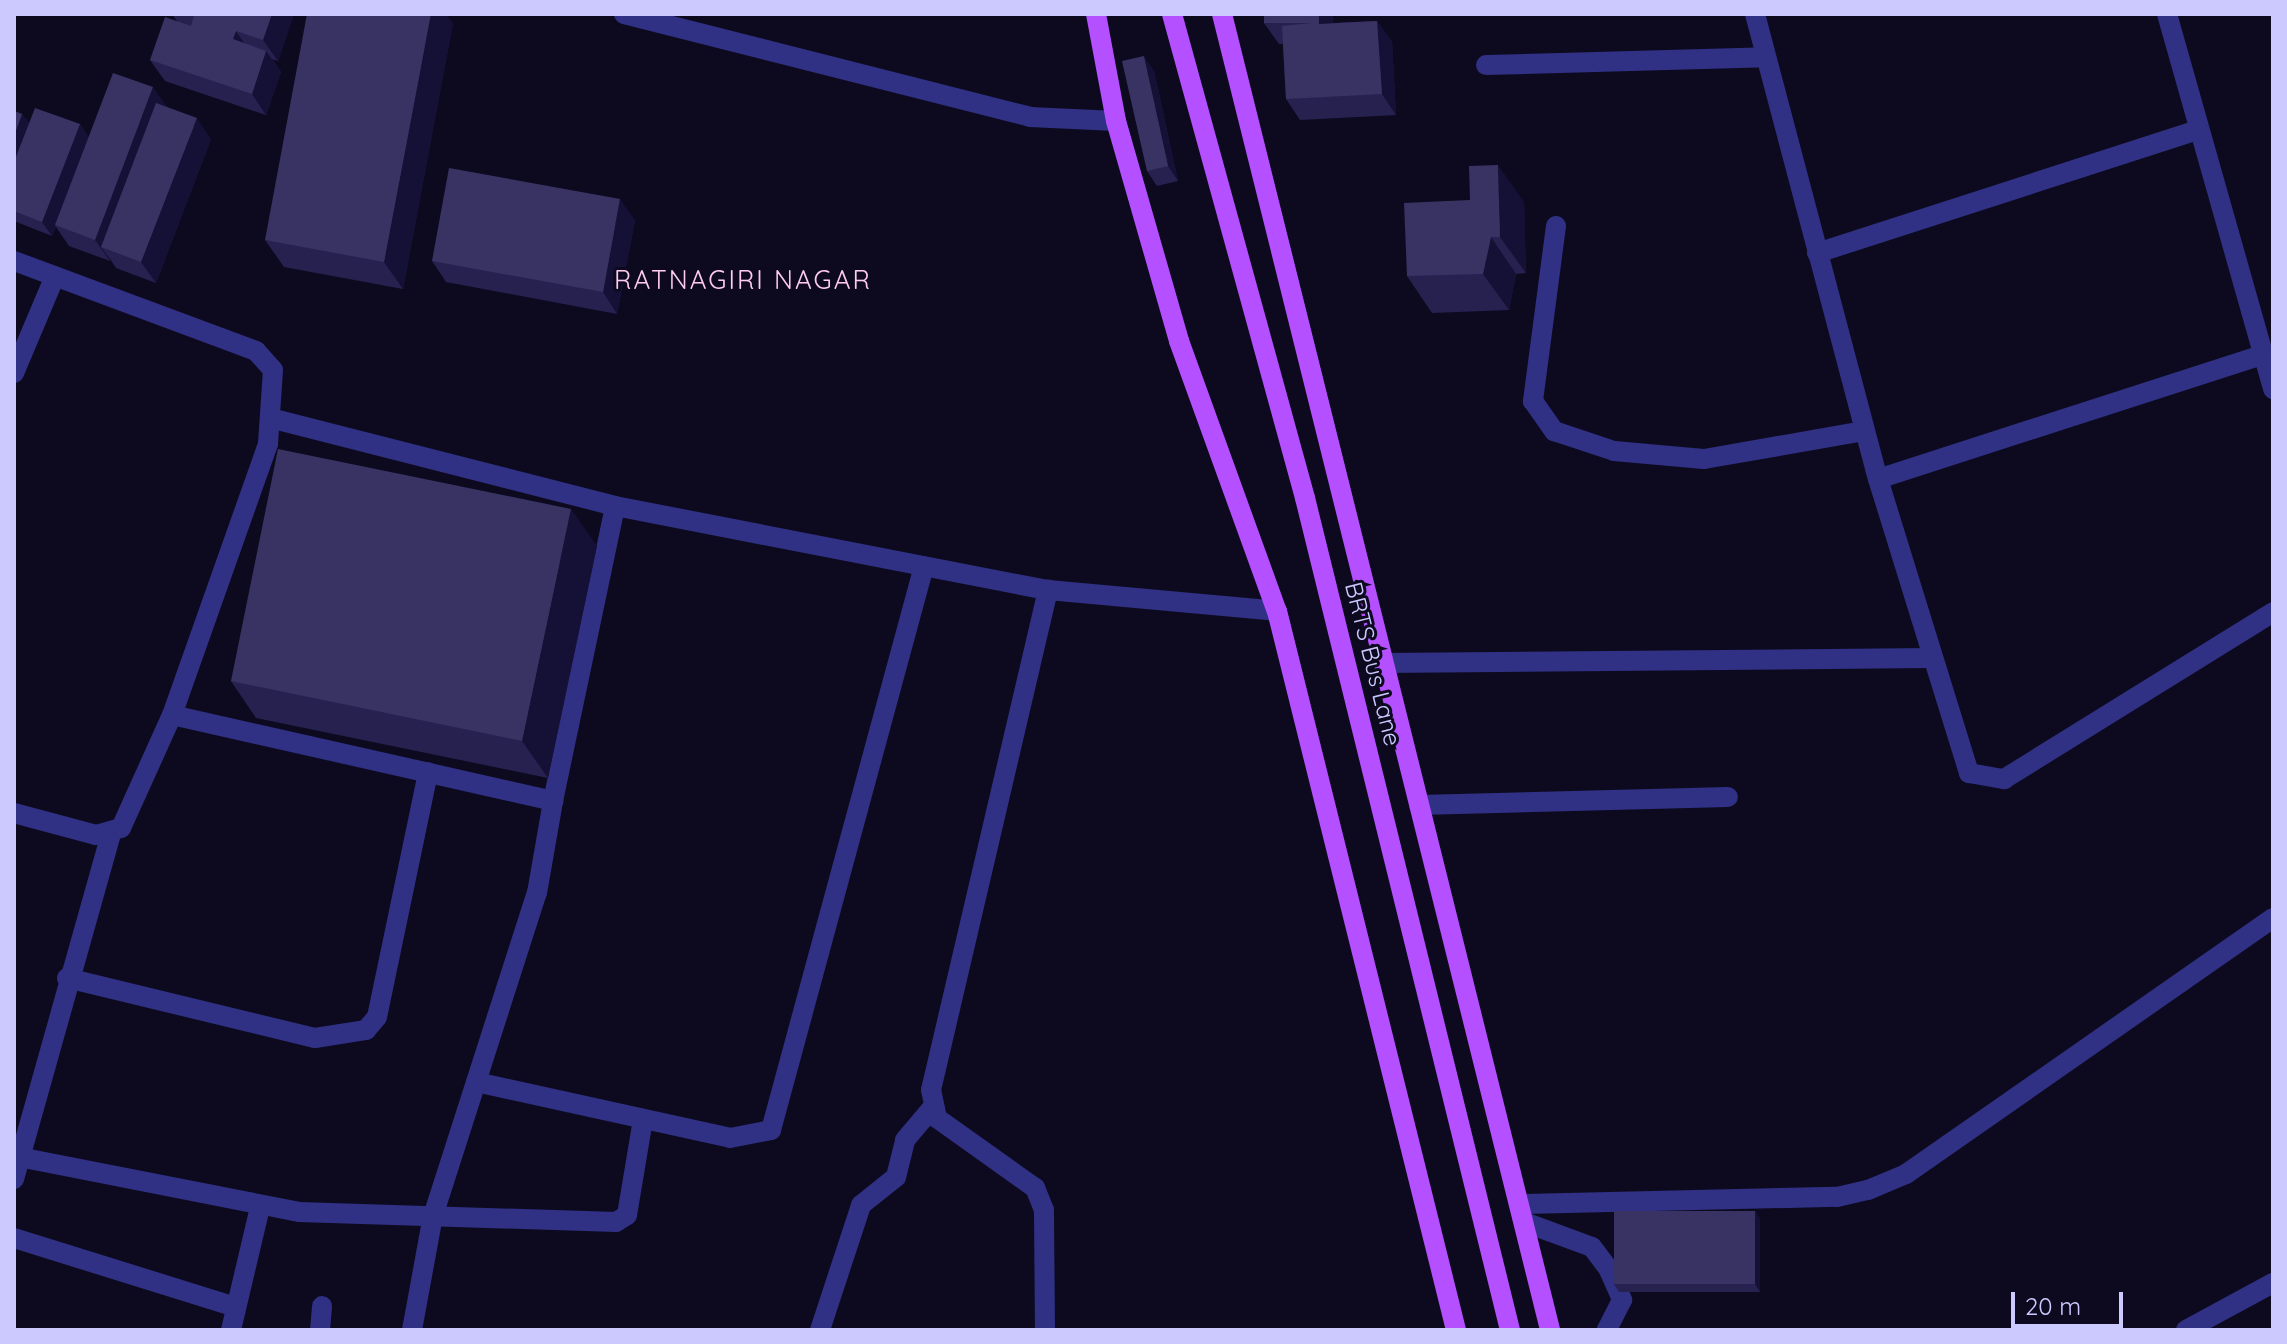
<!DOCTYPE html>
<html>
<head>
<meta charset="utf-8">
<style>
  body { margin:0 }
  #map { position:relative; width:2287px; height:1344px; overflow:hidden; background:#0d0a20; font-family:Quicksand,sans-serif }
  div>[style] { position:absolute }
  .service>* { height:20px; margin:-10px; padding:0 10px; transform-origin:10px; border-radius:10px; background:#303184 }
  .minor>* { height:20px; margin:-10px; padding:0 10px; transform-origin:10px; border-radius:10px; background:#303184 }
  .primary>* { height:20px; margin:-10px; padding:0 10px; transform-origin:10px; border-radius:10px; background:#b450ff }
  .wall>* { inset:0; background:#272150 }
  .shaded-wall>* { inset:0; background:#151035 }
  .building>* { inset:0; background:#393363 }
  span { translate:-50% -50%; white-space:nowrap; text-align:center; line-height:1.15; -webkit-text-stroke:6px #0d0a20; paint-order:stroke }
  .street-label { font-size:24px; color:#ccc9ff }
  .neighbourhood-label { font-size:26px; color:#ffcbef; letter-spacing:2px }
  .frame { position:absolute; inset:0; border:16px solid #ccc9ff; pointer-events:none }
  .scale { position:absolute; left:2011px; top:1292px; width:112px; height:36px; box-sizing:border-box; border:4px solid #ccc9ff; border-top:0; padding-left:10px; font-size:24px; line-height:28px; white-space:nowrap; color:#ccc9ff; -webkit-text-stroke:6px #0d0a20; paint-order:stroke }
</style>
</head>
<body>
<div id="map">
  <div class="service">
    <div style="left:1419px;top:805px;width:309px;rotate:-1.5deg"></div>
    <div style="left:1524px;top:1222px;width:72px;rotate:20.2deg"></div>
    <div style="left:1592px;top:1247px;width:26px;rotate:53deg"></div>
    <div style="left:1608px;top:1268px;width:35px;rotate:66deg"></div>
    <div style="left:1622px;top:1300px;width:34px;rotate:117deg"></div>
  </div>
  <div class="minor">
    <div style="left:624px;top:14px;width:419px;rotate:14.2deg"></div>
    <div style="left:1030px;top:117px;width:86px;rotate:2.7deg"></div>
    <div style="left:1755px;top:14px;width:481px;rotate:75.2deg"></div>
    <div style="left:1878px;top:479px;width:308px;rotate:72.8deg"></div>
    <div style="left:1969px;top:773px;width:36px;rotate:10deg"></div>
    <div style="left:2004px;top:779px;width:317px;rotate:-31.8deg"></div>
    <div style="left:2167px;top:14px;width:390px;rotate:74.2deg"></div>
    <div style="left:1486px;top:65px;width:280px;rotate:-1.6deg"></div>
    <div style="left:1556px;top:226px;width:177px;rotate:97.5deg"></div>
    <div style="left:1533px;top:401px;width:37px;rotate:55deg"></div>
    <div style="left:1554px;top:431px;width:63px;rotate:18.4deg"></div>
    <div style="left:1614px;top:451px;width:90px;rotate:5.1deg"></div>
    <div style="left:1704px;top:459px;width:163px;rotate:-9.9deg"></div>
    <div style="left:1817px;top:253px;width:400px;rotate:-17.9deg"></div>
    <div style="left:14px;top:261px;width:258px;rotate:20.4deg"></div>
    <div style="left:256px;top:351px;width:25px;rotate:48deg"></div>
    <div style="left:273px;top:370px;width:74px;rotate:93.9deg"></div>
    <div style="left:268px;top:444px;width:288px;rotate:109.5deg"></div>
    <div style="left:14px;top:373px;width:105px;rotate:-67.1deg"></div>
    <div style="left:274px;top:419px;width:352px;rotate:14.3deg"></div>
    <div style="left:615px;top:506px;width:441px;rotate:11deg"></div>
    <div style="left:1048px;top:590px;width:230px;rotate:5.2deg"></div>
    <div style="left:1878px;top:479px;width:406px;rotate:-17.9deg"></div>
    <div style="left:1383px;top:663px;width:548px;rotate:-0.52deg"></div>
    <div style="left:14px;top:813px;width:85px;rotate:15deg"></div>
    <div style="left:96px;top:835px;width:26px;rotate:-16deg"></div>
    <div style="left:121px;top:828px;width:124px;rotate:-65.7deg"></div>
    <div style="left:172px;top:715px;width:391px;rotate:12.7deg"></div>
    <div style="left:553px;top:801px;width:301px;rotate:-78.1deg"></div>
    <div style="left:67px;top:978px;width:255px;rotate:13.6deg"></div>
    <div style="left:315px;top:1038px;width:52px;rotate:-8.9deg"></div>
    <div style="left:366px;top:1030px;width:17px;rotate:-50deg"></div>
    <div style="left:377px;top:1017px;width:250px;rotate:-78.2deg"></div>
    <div style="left:476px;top:1082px;width:260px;rotate:12.4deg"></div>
    <div style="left:730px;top:1138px;width:42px;rotate:-11deg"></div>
    <div style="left:771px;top:1130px;width:584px;rotate:-74.82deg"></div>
    <div style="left:19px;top:1157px;width:285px;rotate:11.1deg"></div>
    <div style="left:299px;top:1212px;width:317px;rotate:1.8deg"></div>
    <div style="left:616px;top:1222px;width:13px;rotate:-32deg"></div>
    <div style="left:627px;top:1215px;width:97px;rotate:-80.5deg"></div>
    <div style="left:14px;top:1179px;width:359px;rotate:-74.3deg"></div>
    <div style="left:1519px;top:1204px;width:318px;rotate:-1.3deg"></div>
    <div style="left:1837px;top:1197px;width:32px;rotate:-13deg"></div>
    <div style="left:1868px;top:1190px;width:41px;rotate:-22.8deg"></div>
    <div style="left:1906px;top:1174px;width:447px;rotate:-34.9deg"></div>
    <div style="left:14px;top:1238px;width:232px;rotate:17.3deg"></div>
    <div style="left:231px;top:1330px;width:126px;rotate:-76.7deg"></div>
    <div style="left:320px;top:1330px;width:24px;rotate:-85deg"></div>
    <div style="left:412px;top:1330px;width:116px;rotate:-79.6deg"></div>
    <div style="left:433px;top:1216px;width:339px;rotate:-72.2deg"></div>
    <div style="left:537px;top:893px;width:93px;rotate:-80.1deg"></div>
    <div style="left:820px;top:1330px;width:132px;rotate:-71.8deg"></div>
    <div style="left:861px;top:1205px;width:45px;rotate:-38.7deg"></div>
    <div style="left:896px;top:1177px;width:38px;rotate:-76deg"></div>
    <div style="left:905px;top:1140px;width:42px;rotate:-49.8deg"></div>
    <div style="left:1045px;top:1330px;width:120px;rotate:-90.5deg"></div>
    <div style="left:1044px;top:1210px;width:24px;rotate:-112deg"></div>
    <div style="left:1035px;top:1188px;width:120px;rotate:-144.5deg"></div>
    <div style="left:937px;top:1118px;width:29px;rotate:-102deg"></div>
    <div style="left:931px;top:1090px;width:514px;rotate:-76.83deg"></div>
    <div style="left:2186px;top:1330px;width:99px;rotate:-28.4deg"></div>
  </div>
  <div class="primary">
    <div style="left:1096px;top:14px;width:109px;rotate:79.4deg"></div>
    <div style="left:1116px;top:121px;width:229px;rotate:74deg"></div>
    <div style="left:1179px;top:341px;width:287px;rotate:70.1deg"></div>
    <div style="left:1277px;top:611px;width:741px;rotate:76.02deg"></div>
    <div style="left:1172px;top:14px;width:502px;rotate:74.63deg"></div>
    <div style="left:1305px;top:498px;width:857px;rotate:76.16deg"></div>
    <div style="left:1222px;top:14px;width:1356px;rotate:76deg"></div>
  </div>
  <div class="wall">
    <div style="clip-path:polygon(172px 14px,294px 14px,278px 61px,272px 59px,281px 72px,266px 115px,165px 81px,150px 60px,177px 21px)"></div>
    <div style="clip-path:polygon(1377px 21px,1392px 42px,1396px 115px,1300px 120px,1286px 99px,1283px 44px,1279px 44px,1264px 23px,1333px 23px)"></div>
    <div style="clip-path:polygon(453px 23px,403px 289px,284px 267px,265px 240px)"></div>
    <div style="clip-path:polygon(1154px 71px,1178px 181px,1157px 186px,1147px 171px)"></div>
    <div style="clip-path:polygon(167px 108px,211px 139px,156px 283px,116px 268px,110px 259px,110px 261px,69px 246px,56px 227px,52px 236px,14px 221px,14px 111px,22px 114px,29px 123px,80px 124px,88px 137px)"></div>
    <div style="clip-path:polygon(1524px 202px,1526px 273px,1516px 274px,1509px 310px,1432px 313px,1407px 276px)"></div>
    <div style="clip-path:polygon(635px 220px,617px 314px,446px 282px,432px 261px)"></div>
    <div style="clip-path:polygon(597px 546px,548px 778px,256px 718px,231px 681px)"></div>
    <div style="clip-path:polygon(1755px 1211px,1760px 1219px,1760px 1292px,1619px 1292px,1614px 1284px)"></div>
  </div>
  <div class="shaded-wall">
    <div style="clip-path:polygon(272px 14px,294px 14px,278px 61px,263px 40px)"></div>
    <div style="clip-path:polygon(431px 14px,446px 14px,453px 23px,403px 289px,384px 262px)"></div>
    <div style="clip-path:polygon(1319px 14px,1333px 14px,1334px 45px,1319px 24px)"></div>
    <div style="clip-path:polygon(1377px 21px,1392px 42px,1396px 115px,1382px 94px)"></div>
    <div style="clip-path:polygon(236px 31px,250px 52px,233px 39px)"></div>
    <div style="clip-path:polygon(266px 51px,281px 72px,266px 115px,252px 94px)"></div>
    <div style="clip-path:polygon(1144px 56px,1154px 71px,1178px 181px,1168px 166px)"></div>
    <div style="clip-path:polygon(153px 87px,168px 108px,101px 247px,110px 259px,110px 261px,95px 240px)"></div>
    <div style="clip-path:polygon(22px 114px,33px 128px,14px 176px,14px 136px)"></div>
    <div style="clip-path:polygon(197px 118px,211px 139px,156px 283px,141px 262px)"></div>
    <div style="clip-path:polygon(80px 124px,90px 139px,55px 225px,56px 227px,52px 236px,42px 222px)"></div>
    <div style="clip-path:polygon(1498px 165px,1524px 202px,1526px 273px,1500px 237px)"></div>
    <div style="clip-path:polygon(620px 199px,635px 220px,617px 314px,603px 292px)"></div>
    <div style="clip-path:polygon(1491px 237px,1516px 274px,1509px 310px,1483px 274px)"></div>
    <div style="clip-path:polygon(571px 509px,597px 546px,548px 778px,522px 741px)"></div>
    <div style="clip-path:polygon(1755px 1211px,1760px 1219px,1760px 1292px,1755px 1284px)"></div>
  </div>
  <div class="building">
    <div style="clip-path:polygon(189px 14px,272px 14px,263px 40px,236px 31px,233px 39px,266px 51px,252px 94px,150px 60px,165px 17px,191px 26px,194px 16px)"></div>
    <div style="clip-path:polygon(307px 14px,431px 14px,384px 262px,265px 240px)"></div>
    <div style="clip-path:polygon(1264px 14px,1319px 14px,1319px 24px,1377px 21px,1382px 94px,1286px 99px,1282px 26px,1312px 23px,1264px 23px)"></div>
    <div style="clip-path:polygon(1144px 56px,1168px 166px,1147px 171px,1122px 61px)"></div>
    <div style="clip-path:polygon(113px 73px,153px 87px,95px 240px,55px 225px)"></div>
    <div style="clip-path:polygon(156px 103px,197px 118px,141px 262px,101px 247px)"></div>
    <div style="clip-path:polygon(35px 108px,80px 124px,42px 222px,14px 211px,14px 162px)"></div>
    <div style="clip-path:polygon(14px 111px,22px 114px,14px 136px)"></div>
    <div style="clip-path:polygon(1498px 165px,1500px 237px,1491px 237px,1483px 274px,1407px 276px,1404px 203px,1470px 200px,1469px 166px)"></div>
    <div style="clip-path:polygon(449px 168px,620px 199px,603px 292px,432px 261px)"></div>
    <div style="clip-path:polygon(278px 449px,571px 509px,522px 741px,231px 681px)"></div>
    <div style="clip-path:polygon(1614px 1211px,1755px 1211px,1755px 1284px,1614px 1284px)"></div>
  </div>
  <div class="street-label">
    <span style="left:1373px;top:664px;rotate:76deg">BRTS Bus Lane</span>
  </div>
  <div class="neighbourhood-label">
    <span style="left:743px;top:280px">RATNAGIRI NAGAR</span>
  </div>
  <div class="frame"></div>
  <div class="scale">20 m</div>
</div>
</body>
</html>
